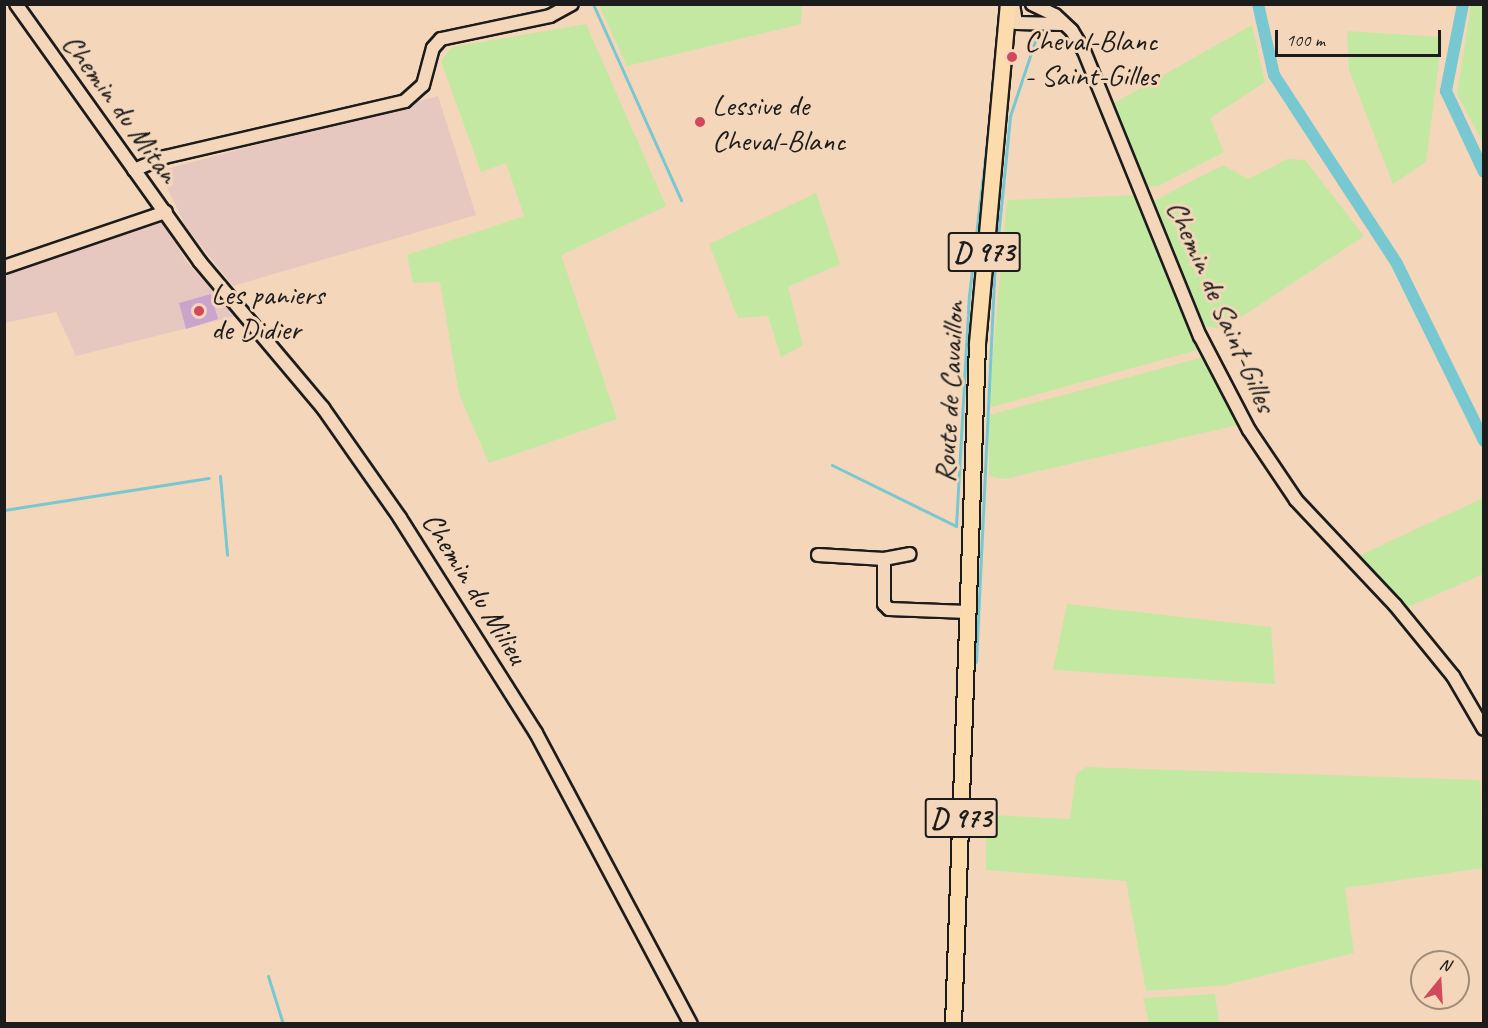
<!DOCTYPE html>
<html>
<head>
<meta charset="utf-8">
<style>
  body { margin:0 }
  #map { position:relative; width:1488px; height:1028px; overflow:hidden; background:#f4d7ba; font-family:Caveat,sans-serif }
  div>[style] { position:absolute }
  .built>* { inset:0; background:#e7c8c0 }
  .green>* { inset:0; background:#c3e8a2 }
  .stream>* { height:3px; margin:-1.5px; padding:0 1.5px; transform-origin:1.5px; border-radius:1.5px; background:#78c8d1 }
  .canal>* { height:12px; margin:-6px; padding:0 6px; transform-origin:6px; border-radius:6px; background:#78c8d1 }
  .building>* { inset:0; background:#c9a5cd }
  .roads { filter:drop-shadow(2px 0 #1c1c1c) drop-shadow(-2px 0 #1c1c1c) drop-shadow(0 2px #1c1c1c) drop-shadow(0 -2px #1c1c1c) }
  .minor>* { height:12px; margin:-6px; padding:0 6px; transform-origin:6px; border-radius:6px; background:#f4d7ba }
  .major>* { height:15px; margin:-7.5px; padding:0 7.5px; transform-origin:7.5px; border-radius:7.5px; background:#fcdcac }
  .dots>* { width:16px; height:16px; translate:-50% -50%; box-sizing:border-box; border:3px solid #f4d7ba; border-radius:50% }
  span { translate:-50% -50%; white-space:nowrap; text-align:center; line-height:1.15; -webkit-text-stroke:6px #f4d7ba; paint-order:stroke }
  .shield-label span { padding:2px 4px; background:#f4d7ba; border:2px solid; border-radius:4px; -webkit-text-stroke-width:0 }
  .shield-label { font-size:28px; color:#1c1c1c; font-weight:700 }
  .poi-label { font-size:30px; color:#1c1c1c }
  .left { translate:0 -50%; text-align:left }
  .street-label { font-size:30px; color:#1c1c1c }
  .frame { position:absolute; inset:0; border:6px solid #1c1c1c; pointer-events:none }
  .north { position:absolute; left:1410px; top:950px; width:60px; height:60px; box-sizing:border-box; background:#f4d7ba; border:2px solid #9e8c7b; border-radius:50%; rotate:18deg; font-size:16px; font-weight:700; line-height:24px; text-align:center; color:#1c1c1c }
  .north::after { content:''; display:block; margin:auto; width:21px; height:27px; background:#d1495b; clip-path:polygon(50% 0,100% 100%,50% 72%,0 100%) }
  .scale { position:absolute; left:1275px; top:30px; width:166px; height:27px; box-sizing:border-box; border:3px solid #1c1c1c; border-top:0; padding-left:8px; font-size:18px; line-height:21px; white-space:nowrap; color:#1c1c1c; -webkit-text-stroke:4px #f4d7ba; paint-order:stroke }
</style>
</head>
<body>
<div id="map">
  <div class="built">
    <div style="clip-path:polygon(438px 96px,476px 215px,233px 286px,186px 227px,159px 171px)"></div>
    <div style="clip-path:polygon(163px 222px,186px 261px,236px 316px,76px 356px,56px 312px,5px 323px,4px 273px)"></div>
  </div>
  <div class="green">
    <div style="clip-path:polygon(599px 5px,802px 5px,801px 24px,627px 66px)"></div>
    <div style="clip-path:polygon(1471px 5px,1483px 5px,1483px 143px,1457px 94px)"></div>
    <div style="clip-path:polygon(586px 24px,666px 206px,561px 255px,617px 419px,489px 463px,459px 394px,440px 282px,413px 283px,407px 255px,524px 216px,506px 163px,481px 172px,441px 61px,452px 47px)"></div>
    <div style="clip-path:polygon(1252px 25px,1265px 82px,1210px 118px,1224px 152px,1158px 186px,1147px 187px,1112px 104px)"></div>
    <div style="clip-path:polygon(1347px 31px,1442px 37px,1426px 162px,1393px 184px,1349px 70px)"></div>
    <div style="clip-path:polygon(1287px 159px,1305px 160px,1364px 236px,1223px 329px,1202px 326px,1152px 202px,1223px 165px,1248px 179px)"></div>
    <div style="clip-path:polygon(816px 193px,840px 264px,788px 287px,803px 345px,781px 357px,768px 316px,738px 318px,709px 244px)"></div>
    <div style="clip-path:polygon(1138px 195px,1201px 349px,988px 408px,1007px 200px)"></div>
    <div style="clip-path:polygon(1203px 357px,1238px 425px,1004px 479px,989px 476px,989px 415px)"></div>
    <div style="clip-path:polygon(1483px 498px,1483px 574px,1406px 608px,1356px 557px)"></div>
    <div style="clip-path:polygon(1067px 604px,1271px 627px,1275px 684px,1053px 670px)"></div>
    <div style="clip-path:polygon(1086px 767px,1480px 780px,1483px 868px,1345px 888px,1354px 953px,1226px 985px,1146px 991px,1126px 881px,986px 870px,986px 826px,992px 815px,1070px 819px,1076px 774px)"></div>
    <div style="clip-path:polygon(1215px 994px,1219px 1023px,1149px 1023px,1143px 998px)"></div>
  </div>
  <div class="stream">
    <div style="left:593px;top:4px;width:215px;rotate:65.8deg"></div>
    <div style="left:832px;top:465px;width:138px;rotate:26.2deg"></div>
    <div style="left:956px;top:526px;width:230px;rotate:-86.8deg"></div>
    <div style="left:969px;top:296px;width:174px;rotate:-83.4deg"></div>
    <div style="left:220px;top:476px;width:79px;rotate:84.9deg"></div>
    <div style="left:4px;top:510px;width:207px;rotate:-8.9deg"></div>
    <div style="left:976px;top:662px;width:385px;rotate:-87.3deg"></div>
    <div style="left:994px;top:277px;width:162px;rotate:-84.3deg"></div>
    <div style="left:1010px;top:116px;width:82px;rotate:-71.6deg"></div>
    <div style="left:268px;top:976px;width:50px;rotate:72.6deg"></div>
  </div>
  <div class="canal">
    <div style="left:1258px;top:4px;width:73px;rotate:77.3deg"></div>
    <div style="left:1274px;top:75px;width:225px;rotate:56.9deg"></div>
    <div style="left:1397px;top:264px;width:197px;rotate:63.8deg"></div>
    <div style="left:1463px;top:4px;width:89px;rotate:101.1deg"></div>
    <div style="left:1446px;top:91px;width:89px;rotate:64.9deg"></div>
  </div>
  <div class="building">
    <div style="clip-path:polygon(211px 294px,218px 319px,186px 329px,179px 303px)"></div>
  </div>
  <div class="roads">
    <div class="minor">
      <div style="left:16px;top:4px;width:317px;rotate:54.5deg"></div>
      <div style="left:200px;top:262px;width:191px;rotate:49.9deg"></div>
      <div style="left:323px;top:408px;width:134px;rotate:55deg"></div>
      <div style="left:400px;top:518px;width:254px;rotate:57.7deg"></div>
      <div style="left:536px;top:733px;width:330px;rotate:62deg"></div>
      <div style="left:1013px;top:4px;width:19px;rotate:81deg"></div>
      <div style="left:1016px;top:23px;width:45px;rotate:1.3deg"></div>
      <div style="left:1032px;top:4px;width:25px;rotate:26deg"></div>
      <div style="left:1055px;top:15px;width:23px;rotate:43deg"></div>
      <div style="left:1072px;top:31px;width:23px;rotate:59deg"></div>
      <div style="left:1084px;top:51px;width:308px;rotate:67.9deg"></div>
      <div style="left:1200px;top:336px;width:106px;rotate:62.5deg"></div>
      <div style="left:1249px;top:430px;width:84px;rotate:56.1deg"></div>
      <div style="left:1296px;top:500px;width:144px;rotate:46.7deg"></div>
      <div style="left:1395px;top:605px;width:92px;rotate:50.8deg"></div>
      <div style="left:1453px;top:676px;width:61px;rotate:59.7deg"></div>
      <div style="left:134px;top:170px;width:34px;rotate:-23deg"></div>
      <div style="left:165px;top:157px;width:246px;rotate:-13.1deg"></div>
      <div style="left:405px;top:101px;width:24px;rotate:-42deg"></div>
      <div style="left:423px;top:85px;width:38px;rotate:-75deg"></div>
      <div style="left:433px;top:48px;width:12px;rotate:-48deg"></div>
      <div style="left:441px;top:39px;width:111px;rotate:-11.9deg"></div>
      <div style="left:550px;top:16px;width:25px;rotate:-29deg"></div>
      <div style="left:4px;top:267px;width:171px;rotate:-18.8deg"></div>
      <div style="left:818px;top:555px;width:66px;rotate:3.5deg"></div>
      <div style="left:884px;top:559px;width:45px;rotate:90deg"></div>
      <div style="left:884px;top:604px;width:7px;rotate:45deg"></div>
      <div style="left:889px;top:609px;width:79px;rotate:2.2deg"></div>
      <div style="left:884px;top:559px;width:26px;rotate:-11deg"></div>
    </div>
    <div class="major">
      <div style="left:953px;top:1024px;width:681px;rotate:-87.98deg"></div>
      <div style="left:977px;top:343px;width:340px;rotate:-84.8deg"></div>
    </div>
  </div>
  <div class="dots">
    <div style="left:1012px;top:57px;background:#d1495b"></div>
    <div style="left:700px;top:122px;background:#d1495b"></div>
    <div style="left:199px;top:311px;background:#d1495b"></div>
  </div>
  <div class="shield-label">
    <span style="left:984px;top:252px">D 973</span>
    <span style="left:961px;top:818px">D 973</span>
  </div>
  <div class="poi-label">
    <span class="left" style="left:1024px;top:57px">Cheval-Blanc<br>- Saint-Gilles</span>
    <span class="left" style="left:712px;top:122px">Lessive de<br>Cheval-Blanc</span>
    <span class="left" style="left:211px;top:311px">Les paniers<br>de Didier</span>
  </div>
  <div class="street-label">
    <span style="left:121px;top:108px;rotate:54deg">Chemin du Mitan</span>
    <span style="left:1222px;top:306px;rotate:66deg">Chemin de Saint-Gilles</span>
    <span style="left:949px;top:392px;rotate:-87deg">Route de Cavaillon</span>
    <span style="left:475px;top:588px;rotate:58deg">Chemin du Milieu</span>
  </div>
  <div class="frame"></div>
  <div class="north">N</div>
  <div class="scale">100 m</div>
</div>
</body>
</html>
